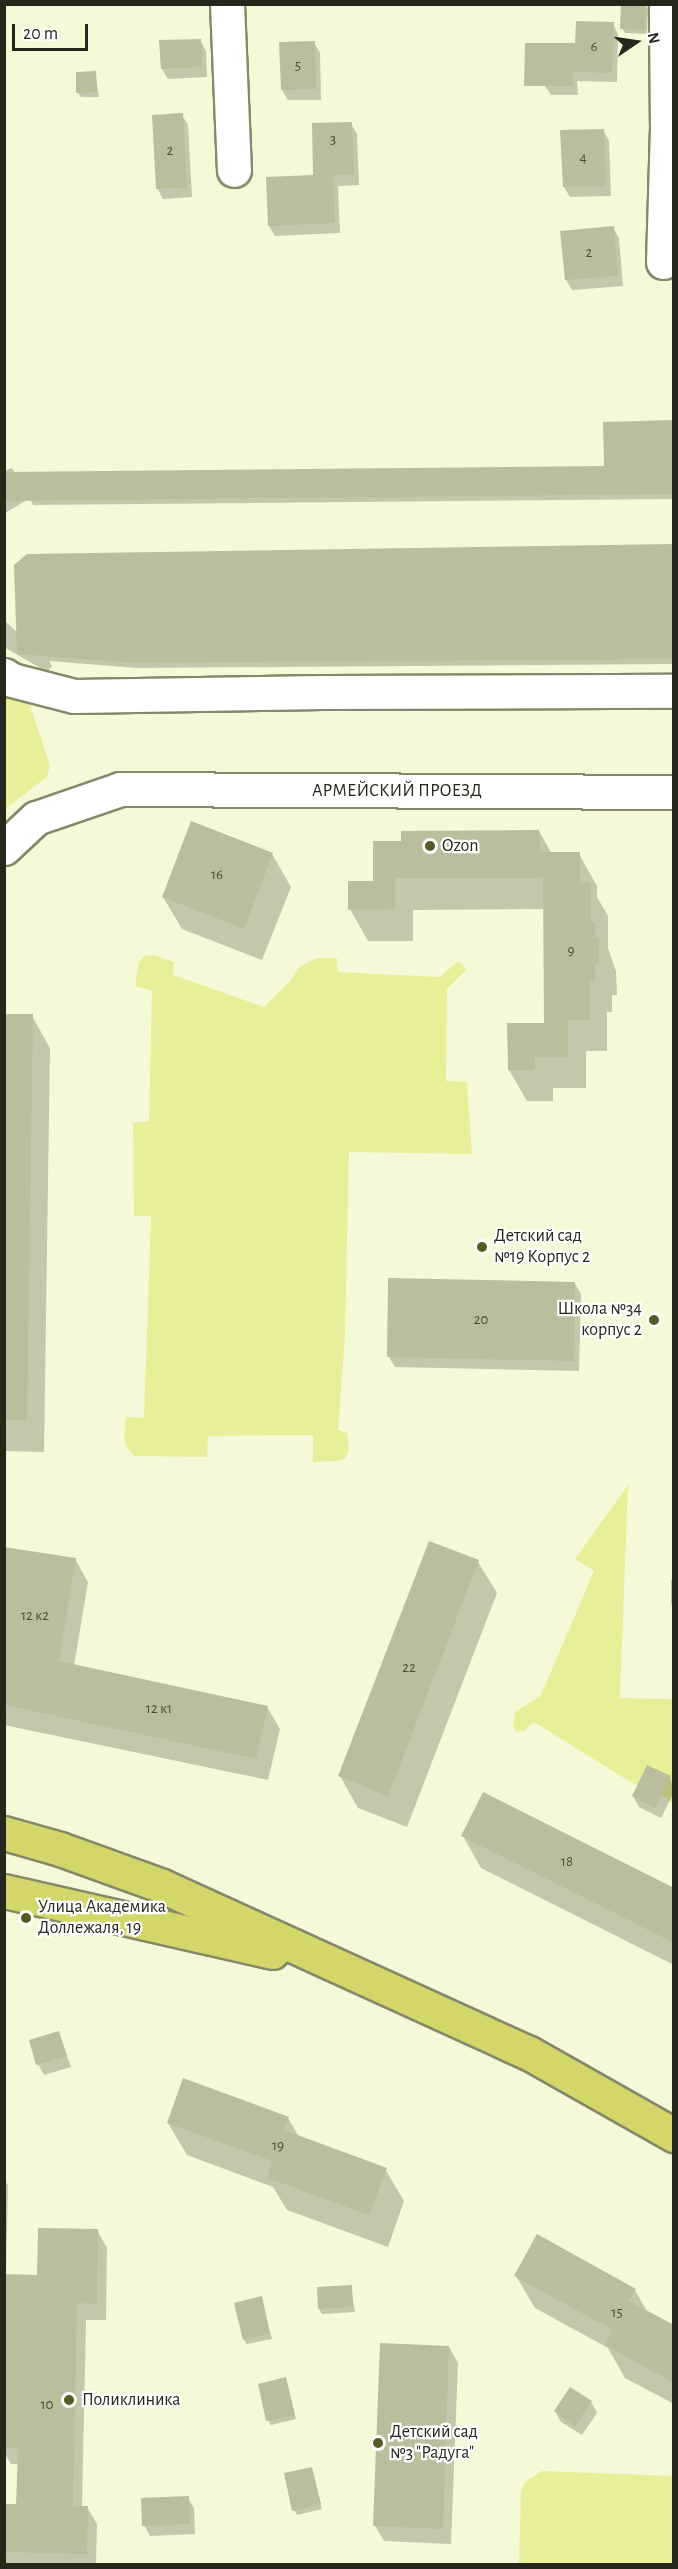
<!DOCTYPE html>
<html>
<head>
<meta charset="utf-8">
<style>
  body { margin:0 }
  #map { position:relative; width:678px; height:2569px; overflow:hidden; background:#f6f9d8; font-family:"Alegreya Sans",sans-serif }
  div>[style] { position:absolute }
  .green>* { inset:0; background:#e9ef99 }
  .shadow>* { inset:0; background:#0003 }
  .building>* { inset:0; background:#bbbe9d }
  .roads { filter:drop-shadow(2px 0 #858869) drop-shadow(-2px 0 #858869) drop-shadow(0 2px #858869) drop-shadow(0 -2px #858869) }
  .minor>* { height:33px; margin:-16.5px; padding:0 16.5px; transform-origin:16.5px; border-radius:16.5px; background:#fff }
  .major>* { height:33px; margin:-16.5px; padding:0 16.5px; transform-origin:16.5px; border-radius:16.5px; background:#d3d668 }
  .dots>* { width:16px; height:16px; translate:-50% -50%; box-sizing:border-box; border:3px solid #fff; border-radius:50% }
  span { translate:-50% -50%; white-space:nowrap; text-align:center; line-height:1.15; -webkit-text-stroke:4.5px #fff; paint-order:stroke }
  .number-label { font-size:15px; color:#4b4d3c }
  .number-label span { -webkit-text-stroke-width:0 }
  .street-label { font-size:18px; color:#26271b }
  .poi-label { font-size:18px; color:#26271b }
  .left { translate:0 -50%; text-align:left }
  .right { translate:-100% -50%; text-align:right }
  .frame { position:absolute; inset:0; border:6px solid #26271b; pointer-events:none }
  .north { position:absolute; left:606px; top:12px; width:60px; height:60px; -webkit-text-stroke:4px #fff; paint-order:stroke; rotate:77deg; font-size:16px; font-weight:700; line-height:24px; text-align:center; color:#26271b }
  .north::after { content:''; display:block; margin:auto; width:21px; height:27px; background:#26271b; clip-path:polygon(50% 0,100% 100%,50% 72%,0 100%) }
  .scale { position:absolute; left:12px; top:24px; width:76px; height:27px; box-sizing:border-box; border:3px solid #26271b; border-top:0; padding-left:8px; font-size:18px; line-height:21px; white-space:nowrap; color:#26271b; -webkit-text-stroke:4px #fff; paint-order:stroke }
</style>
</head>
<body>
<div id="map">
  <div class="green">
    <div style="clip-path:polygon(5px 687px,29px 702px,50px 765px,47px 777px,5px 809px)"></div>
    <div style="clip-path:polygon(154px 955px,174px 962px,173px 975px,264px 1007px,290px 981px,299px 967px,316px 958px,337px 958px,338px 972px,440px 977px,458px 961px,467px 969px,447px 989px,446px 1081px,467px 1082px,472px 1154px,349px 1152px,345px 1337px,338px 1430px,347px 1433px,349px 1449px,346px 1457px,339px 1461px,313px 1462px,313px 1435px,208px 1436px,207px 1457px,134px 1456px,127px 1448px,124px 1437px,126px 1417px,144px 1418px,151px 1216px,134px 1216px,133px 1123px,149px 1121px,152px 991px,135px 986px,139px 962px,144px 956px)"></div>
    <div style="clip-path:polygon(628px 1485px,620px 1698px,673px 1699px,673px 1803px,661px 1795px,670px 1776px,647px 1765px,637px 1786px,534px 1722px,524px 1731px,516px 1732px,513px 1725px,515px 1712px,541px 1695px,594px 1571px,575px 1559px)"></div>
    <div style="clip-path:polygon(542px 2471px,673px 2476px,673px 2564px,519px 2564px,521px 2491px,525px 2482px)"></div>
  </div>
  <div class="shadow">
    <div style="clip-path:polygon(646px 5px,648px 10px,647px 34px,625px 33px,622px 28px)"></div>
    <div style="clip-path:polygon(613px 24px,618px 34px,617px 82px,577px 81px,578px 95px,551px 95px,545px 86px,577px 45px)"></div>
    <div style="clip-path:polygon(200px 40px,206px 51px,207px 77px,168px 79px,162px 69px)"></div>
    <div style="clip-path:polygon(314px 43px,320px 53px,321px 100px,288px 100px,282px 90px)"></div>
    <div style="clip-path:polygon(95px 73px,99px 97px,81px 97px,78px 93px)"></div>
    <div style="clip-path:polygon(182px 115px,188px 125px,192px 197px,163px 199px,157px 188px)"></div>
    <div style="clip-path:polygon(351px 124px,357px 134px,359px 185px,338px 186px,340px 233px,275px 236px,269px 226px,315px 176px)"></div>
    <div style="clip-path:polygon(603px 130px,609px 141px,611px 196px,570px 197px,564px 187px)"></div>
    <div style="clip-path:polygon(613px 228px,619px 238px,623px 286px,572px 290px,566px 280px)"></div>
    <div style="clip-path:polygon(674px 421px,674px 499px,33px 505px,31px 501px,36px 494px,4px 514px,4px 471px,12px 468px,15px 473px,606px 467px)"></div>
    <div style="clip-path:polygon(674px 545px,674px 664px,137px 668px,49px 661px,52px 666px,47px 672px,4px 647px,4px 620px,18px 633px)"></div>
    <div style="clip-path:polygon(539px 831px,552px 854px,579px 854px,597px 886px,597px 897px,608px 916px,608px 948px,616px 971px,617px 995px,612px 995px,612px 1012px,607px 1012px,607px 1051px,586px 1051px,586px 1088px,553px 1088px,553px 1101px,527px 1101px,509px 1070px,545px 1024px,545px 909px,413px 910px,413px 941px,368px 941px,350px 909px,375px 882px,403px 843px)"></div>
    <div style="clip-path:polygon(272px 854px,291px 887px,262px 960px,182px 929px,163px 897px)"></div>
    <div style="clip-path:polygon(4px 1015px,32px 1016px,50px 1048px,44px 1452px,4px 1451px)"></div>
    <div style="clip-path:polygon(575px 1284px,581px 1294px,579px 1371px,395px 1367px,389px 1357px)"></div>
    <div style="clip-path:polygon(4px 1549px,75px 1559px,88px 1582px,74px 1666px,267px 1707px,280px 1729px,268px 1780px,4px 1725px)"></div>
    <div style="clip-path:polygon(478px 1562px,497px 1593px,407px 1827px,358px 1808px,340px 1776px)"></div>
    <div style="clip-path:polygon(671px 1580px,674px 1580px,674px 1608px,671px 1604px)"></div>
    <div style="clip-path:polygon(670px 1777px,674px 1792px,661px 1818px,639px 1807px,633px 1796px)"></div>
    <div style="clip-path:polygon(463px 1836px,674px 1889px,674px 1965px,481px 1868px)"></div>
    <div style="clip-path:polygon(59px 2033px,71px 2067px,44px 2075px,38px 2064px)"></div>
    <div style="clip-path:polygon(288px 2118px,299px 2137px,385px 2169px,404px 2201px,388px 2247px,287px 2210px,273px 2187px,187px 2155px,168px 2123px)"></div>
    <div style="clip-path:polygon(4px 2180px,8px 2185px,6px 2275px,39px 2276px,97px 2230px,107px 2248px,106px 2320px,86px 2320px,82px 2507px,87px 2507px,97px 2524px,96px 2564px,4px 2564px,4px 2505px,18px 2506px,19px 2464px,11px 2464px,4px 2453px)"></div>
    <div style="clip-path:polygon(516px 2276px,635px 2290px,648px 2313px,674px 2327px,674px 2404px,625px 2378px,608px 2348px,535px 2308px)"></div>
    <div style="clip-path:polygon(351px 2287px,355px 2312px,322px 2314px,319px 2309px)"></div>
    <div style="clip-path:polygon(261px 2298px,272px 2339px,247px 2344px,244px 2340px)"></div>
    <div style="clip-path:polygon(449px 2347px,458px 2363px,451px 2544px,384px 2541px,375px 2526px)"></div>
    <div style="clip-path:polygon(285px 2379px,296px 2419px,271px 2425px,268px 2420px)"></div>
    <div style="clip-path:polygon(591px 2402px,597px 2413px,582px 2435px,561px 2422px,555px 2411px)"></div>
    <div style="clip-path:polygon(311px 2469px,322px 2509px,297px 2515px,294px 2510px)"></div>
    <div style="clip-path:polygon(188px 2498px,194px 2508px,195px 2534px,150px 2536px,144px 2525px)"></div>
  </div>
  <div class="building">
    <div style="clip-path:polygon(621px 4px,646px 4px,645px 30px,620px 29px)"></div>
    <div style="clip-path:polygon(576px 21px,614px 22px,612px 73px,573px 72px,573px 86px,524px 86px,525px 43px,575px 43px)"></div>
    <div style="clip-path:polygon(201px 39px,202px 67px,161px 69px,159px 40px)"></div>
    <div style="clip-path:polygon(315px 41px,316px 89px,281px 90px,279px 42px)"></div>
    <div style="clip-path:polygon(96px 71px,97px 92px,76px 93px,76px 72px)"></div>
    <div style="clip-path:polygon(183px 113px,187px 187px,156px 189px,152px 115px)"></div>
    <div style="clip-path:polygon(352px 122px,354px 175px,333px 175px,335px 223px,268px 226px,266px 177px,313px 175px,312px 123px)"></div>
    <div style="clip-path:polygon(604px 129px,606px 186px,563px 187px,560px 130px)"></div>
    <div style="clip-path:polygon(614px 226px,618px 276px,565px 280px,560px 231px)"></div>
    <div style="clip-path:polygon(674px 420px,674px 494px,4px 501px,4px 472px,604px 466px,603px 422px)"></div>
    <div style="clip-path:polygon(674px 544px,674px 659px,133px 663px,17px 654px,14px 565px,27px 554px)"></div>
    <div style="clip-path:polygon(191px 821px,273px 853px,244px 929px,162px 897px)"></div>
    <div style="clip-path:polygon(539px 830px,540px 852px,580px 852px,580px 883px,591px 883px,591px 922px,595px 922px,595px 937px,599px 938px,599px 964px,595px 964px,595px 981px,590px 981px,590px 1020px,568px 1020px,568px 1057px,535px 1057px,535px 1070px,508px 1070px,507px 1023px,544px 1023px,543px 878px,395px 878px,395px 909px,348px 910px,348px 881px,373px 881px,373px 841px,401px 841px,401px 831px)"></div>
    <div style="clip-path:polygon(4px 1014px,33px 1014px,27px 1420px,4px 1420px)"></div>
    <div style="clip-path:polygon(388px 1278px,575px 1282px,574px 1361px,387px 1357px)"></div>
    <div style="clip-path:polygon(429px 1541px,479px 1560px,388px 1796px,338px 1776px)"></div>
    <div style="clip-path:polygon(4px 1547px,76px 1558px,59px 1661px,268px 1706px,256px 1759px,4px 1705px)"></div>
    <div style="clip-path:polygon(647px 1765px,671px 1776px,655px 1808px,632px 1796px)"></div>
    <div style="clip-path:polygon(483px 1792px,674px 1888px,674px 1943px,461px 1836px)"></div>
    <div style="clip-path:polygon(59px 2031px,67px 2056px,36px 2065px,29px 2040px)"></div>
    <div style="clip-path:polygon(183px 2078px,289px 2117px,284px 2130px,387px 2168px,369px 2215px,267px 2178px,272px 2161px,167px 2123px)"></div>
    <div style="clip-path:polygon(38px 2228px,98px 2229px,97px 2304px,77px 2303px,73px 2506px,88px 2506px,87px 2554px,4px 2552px,4px 2504px,16px 2504px,18px 2448px,4px 2447px,4px 2274px,37px 2275px)"></div>
    <div style="clip-path:polygon(537px 2234px,636px 2289px,629px 2301px,674px 2325px,674px 2383px,605px 2345px,613px 2330px,514px 2276px)"></div>
    <div style="clip-path:polygon(352px 2285px,353px 2307px,318px 2309px,317px 2287px)"></div>
    <div style="clip-path:polygon(262px 2296px,270px 2334px,243px 2340px,234px 2303px)"></div>
    <div style="clip-path:polygon(380px 2343px,449px 2346px,443px 2529px,373px 2526px)"></div>
    <div style="clip-path:polygon(286px 2377px,295px 2415px,266px 2421px,258px 2384px)"></div>
    <div style="clip-path:polygon(570px 2387px,592px 2401px,575px 2426px,554px 2411px)"></div>
    <div style="clip-path:polygon(312px 2467px,321px 2504px,292px 2511px,284px 2473px)"></div>
    <div style="clip-path:polygon(189px 2496px,190px 2524px,142px 2526px,141px 2498px)"></div>
  </div>
  <div class="roads">
    <div class="minor">
      <div style="left:227px;top:4px;width:166px;rotate:87.6deg"></div>
      <div style="left:663px;top:262px;width:132px;rotate:-88.3deg"></div>
      <div style="left:667px;top:130px;width:126px;rotate:-90.5deg"></div>
      <div style="left:4px;top:675px;width:9px;rotate:32deg"></div>
      <div style="left:12px;top:680px;width:64px;rotate:14.5deg"></div>
      <div style="left:74px;top:696px;width:248px;rotate:-0.9deg"></div>
      <div style="left:322px;top:692px;width:352px;rotate:-0.2deg"></div>
      <div style="left:4px;top:848px;width:44px;rotate:-43.2deg"></div>
      <div style="left:36px;top:818px;width:89px;rotate:-19deg"></div>
      <div style="left:120px;top:789px;width:554px;rotate:0.31deg"></div>
    </div>
    <div class="major">
      <div style="left:4px;top:1833px;width:58px;rotate:15.9deg"></div>
      <div style="left:60px;top:1849px;width:109px;rotate:19.9deg"></div>
      <div style="left:162px;top:1886px;width:403px;rotate:24.5deg"></div>
      <div style="left:529px;top:2053px;width:167px;rotate:29.5deg"></div>
      <div style="left:4px;top:1891px;width:275px;rotate:12.8deg"></div>
    </div>
  </div>
  <div class="dots">
    <div style="left:430px;top:846px;background:#575a27"></div>
    <div style="left:482px;top:1247px;background:#575a27"></div>
    <div style="left:654px;top:1320px;background:#575a27"></div>
    <div style="left:26px;top:1918px;background:#575a27"></div>
    <div style="left:69px;top:2400px;background:#575a27"></div>
    <div style="left:378px;top:2443px;background:#575a27"></div>
  </div>
  <div class="number-label">
    <span style="left:594px;top:47px">6</span>
    <span style="left:298px;top:66px">5</span>
    <span style="left:333px;top:140px">3</span>
    <span style="left:170px;top:151px">2</span>
    <span style="left:583px;top:158px">4</span>
    <span style="left:589px;top:253px">2</span>
    <span style="left:217px;top:875px">16</span>
    <span style="left:571px;top:951px">9</span>
    <span style="left:481px;top:1320px">20</span>
    <span style="left:35px;top:1616px">12 к2</span>
    <span style="left:409px;top:1668px">22</span>
    <span style="left:159px;top:1709px">12 к1</span>
    <span style="left:567px;top:1862px">18</span>
    <span style="left:278px;top:2146px">19</span>
    <span style="left:617px;top:2313px">15</span>
    <span style="left:47px;top:2405px">10</span>
  </div>
  <div class="street-label">
    <span style="left:397px;top:791px">АРМЕЙСКИЙ ПРОЕЗД</span>
  </div>
  <div class="poi-label">
    <span class="left" style="left:442px;top:846px">Ozon</span>
    <span class="left" style="left:494px;top:1247px">Детский сад<br>№19 Корпус 2</span>
    <span class="right" style="left:642px;top:1320px">Школа №34<br>корпус 2</span>
    <span class="left" style="left:38px;top:1918px">Улица Академика<br>Доллежаля, 19</span>
    <span class="left" style="left:82px;top:2400px">Поликлиника</span>
    <span class="left" style="left:390px;top:2443px">Детский сад<br>№3 "Радуга"</span>
  </div>
  <div class="frame"></div>
  <div class="north">N</div>
  <div class="scale">20 m</div>
</div>
</body>
</html>
